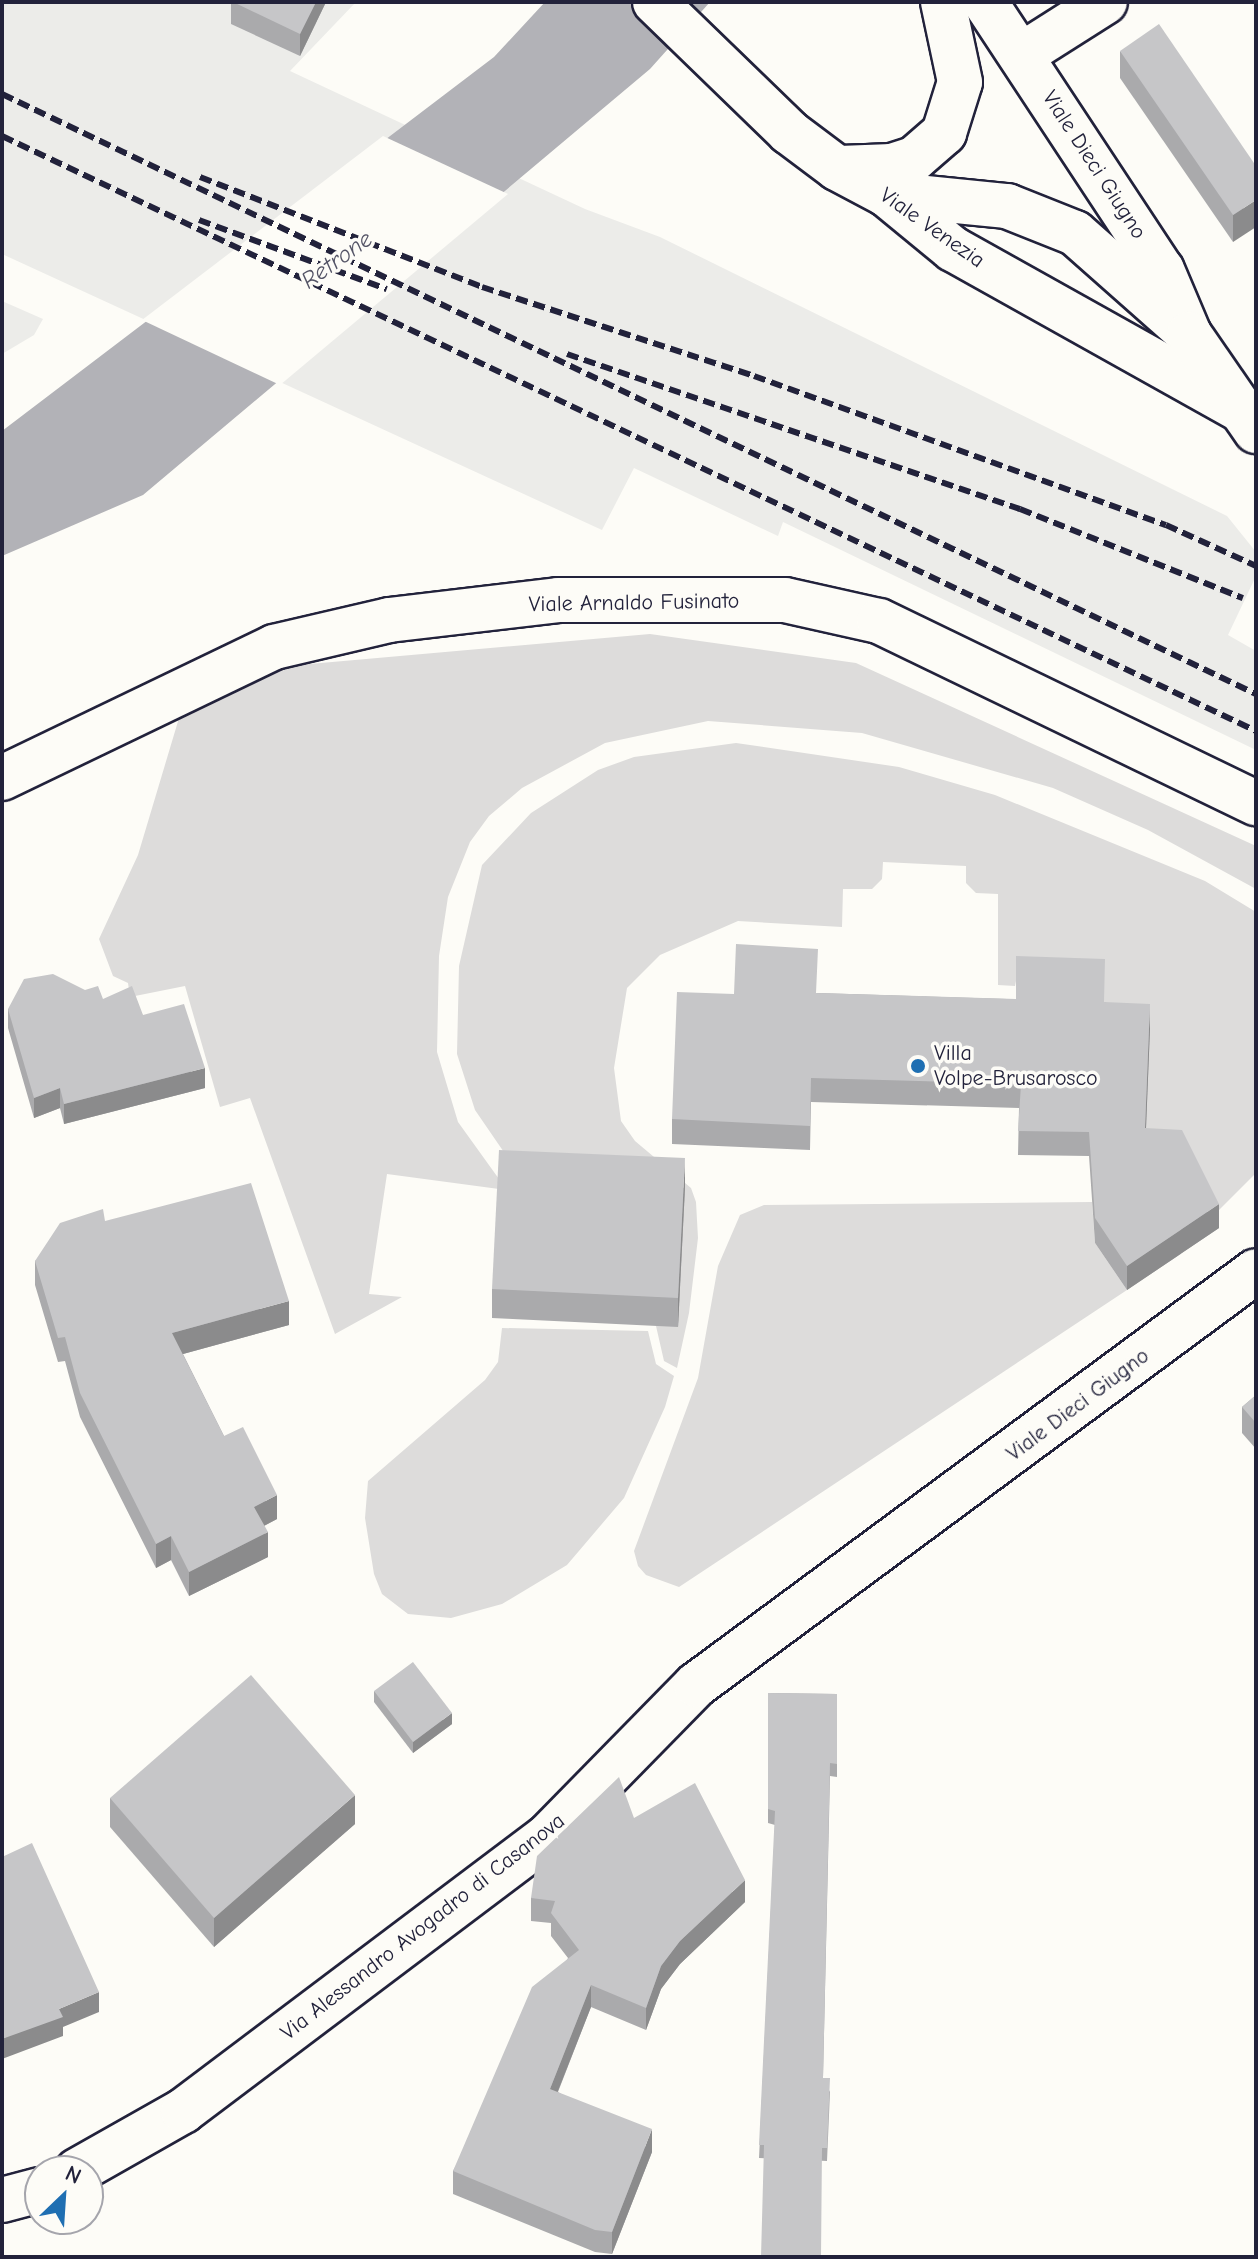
<!DOCTYPE html>
<html>
<head>
<meta charset="utf-8">
<style>
  body { margin:0 }
  #map { position:relative; width:1258px; height:2259px; overflow:hidden; background:#fdfcf7; font-family:"Comic Neue",sans-serif }
  div>[style] { position:absolute }
  .built>* { inset:0; background:#ecece9 }
  .green>* { inset:0; background:#dddcdb }
  .water>* { inset:0; background:#b2b2b7 }
  .pier>* { inset:0; background:#fdfcf7 }
  .roads { filter:drop-shadow(2px 0 #22223b) drop-shadow(-2px 0 #22223b) drop-shadow(0 2px #22223b) drop-shadow(0 -2px #22223b) }
  .minor>* { height:44px; margin:-22px; padding:0 22px; transform-origin:22px; border-radius:22px; background:#fdfcf7 }
  .major>* { height:44px; margin:-22px; padding:0 22px; transform-origin:22px; border-radius:22px; background:#fdfcf7 }
  .rail>* { height:6px; margin-top:-3px; transform-origin:0; background:repeating-linear-gradient(90deg,#22223b 0 12px,transparent 0 18px) }
  .wall>* { inset:0; background:#aaaaac }
  .shaded-wall>* { inset:0; background:#8b8b8c }
  .building>* { inset:0; background:#c6c6c8 }
  .dots>* { width:22px; height:22px; translate:-50% -50%; box-sizing:border-box; border:4px solid #fdfcf7; border-radius:50% }
  span { translate:-50% -50%; white-space:nowrap; text-align:center; line-height:1.15; -webkit-text-stroke:7px #fdfcf7; paint-order:stroke }
  .street-label { font-size:22px; color:#22223b }
  .poi-label { font-size:22px; color:#22223b }
  .left { translate:0 -50%; text-align:left }
  .water-label { font-size:24px; color:#545466; font-style:italic }
  .frame { position:absolute; inset:0; border:4px solid #22223b; pointer-events:none }
  .north { position:absolute; left:24px; top:2155px; width:80px; height:80px; box-sizing:border-box; background:#fdfcf7; border:2px solid #a5a5ac; border-radius:50%; rotate:25deg; font-size:22px; font-weight:700; line-height:32px; text-align:center; color:#22223b }
  .north::after { content:''; display:block; margin:auto; width:28px; height:36px; background:#1f6fb2; clip-path:polygon(50% 0,100% 100%,50% 72%,0 100%) }
</style>
</head>
<body>
<div id="map">
  <div class="built">
    <div style="clip-path:polygon(2px 2px,356px 2px,290px 71px,585px 209px,660px 237px,1227px 516px,1256px 552px,1256px 576px,1228px 635px,1256px 651px,1256px 750px,783px 522px,778px 536px,634px 468px,602px 530px,2px 254px)"></div>
    <div style="clip-path:polygon(2px 301px,43px 319px,34px 335px,2px 354px)"></div>
  </div>
  <div class="green">
    <div style="clip-path:polygon(650px 634px,856px 663px,1256px 846px,1256px 889px,1148px 830px,1053px 788px,862px 733px,708px 721px,605px 743px,522px 788px,489px 816px,470px 842px,448px 897px,439px 956px,437px 1052px,458px 1122px,499px 1179px,499px 1189px,387px 1174px,369px 1294px,402px 1297px,335px 1334px,250px 1098px,220px 1107px,185px 986px,130px 997px,128px 983px,113px 976px,99px 939px,138px 855px,179px 718px,287px 666px)"></div>
    <div style="clip-path:polygon(736px 743px,899px 767px,995px 795px,1205px 881px,1256px 912px,1256px 1173px,1212px 1217px,1145px 1153px,1104px 1026px,1104px 983px,1016px 981px,1015px 986px,998px 985px,998px 894px,976px 893px,966px 883px,966px 866px,883px 862px,882px 879px,872px 889px,843px 889px,842px 927px,738px 921px,660px 955px,627px 988px,614px 1068px,621px 1121px,635px 1141px,691px 1188px,696px 1202px,698px 1238px,689px 1313px,677px 1368px,664px 1361px,656px 1326px,523px 1180px,475px 1110px,457px 1054px,459px 966px,482px 865px,531px 813px,598px 770px,634px 757px)"></div>
    <div style="clip-path:polygon(1092px 1202px,1095px 1243px,1127px 1290px,679px 1587px,646px 1575px,638px 1566px,634px 1551px,698px 1378px,718px 1266px,740px 1215px,764px 1205px)"></div>
    <div style="clip-path:polygon(502px 1328px,648px 1331px,656px 1364px,674px 1376px,665px 1407px,624px 1498px,567px 1565px,502px 1604px,451px 1618px,408px 1614px,382px 1594px,374px 1574px,365px 1518px,368px 1481px,485px 1380px,498px 1362px)"></div>
  </div>
  <div class="water">
    <div style="clip-path:polygon(545px 2px,710px 2px,650px 69px,143px 495px,2px 556px,2px 431px,494px 57px)"></div>
  </div>
  <div class="pier">
    <div style="clip-path:polygon(383px 136px,508px 194px,280px 385px,142px 320px)"></div>
  </div>
  <div class="roads">
    <div class="minor">
      <div style="left:1023px;top:54px;width:97px;rotate:-32.4deg"></div>
      <div style="left:886px;top:194px;width:87px;rotate:39.4deg"></div>
      <div style="left:953px;top:249px;width:330px;rotate:29.2deg"></div>
      <div style="left:2px;top:778px;width:302px;rotate:-25.7deg"></div>
      <div style="left:274px;top:647px;width:118px;rotate:-13.2deg"></div>
      <div style="left:389px;top:620px;width:170px;rotate:-6.7deg"></div>
      <div style="left:558px;top:600px;width:227px"></div>
      <div style="left:785px;top:600px;width:96px;rotate:12.6deg"></div>
      <div style="left:879px;top:621px;width:419px;rotate:25.8deg"></div>
      <div style="left:77px;top:2171px;width:122px;rotate:-29.5deg"></div>
      <div style="left:183px;top:2111px;width:457px;rotate:-37deg"></div>
      <div style="left:548px;top:1836px;width:211px;rotate:-45.6deg"></div>
      <div style="left:696px;top:1685px;width:696px;rotate:-36.47deg"></div>
      <div style="left:2px;top:2200px;width:39px;rotate:-15deg"></div>
    </div>
    <div class="major">
      <div style="left:655px;top:2px;width:187px;rotate:44.1deg"></div>
      <div style="left:789px;top:132px;width:60px;rotate:36.9deg"></div>
      <div style="left:837px;top:168px;width:55px;rotate:28deg"></div>
      <div style="left:886px;top:194px;width:122px;rotate:5.7deg"></div>
      <div style="left:1007px;top:206px;width:73px;rotate:21.7deg"></div>
      <div style="left:1075px;top:233px;width:152px;rotate:41.5deg"></div>
      <div style="left:985px;top:2px;width:321px;rotate:56.6deg"></div>
      <div style="left:1162px;top:270px;width:69px;rotate:67.1deg"></div>
      <div style="left:1189px;top:334px;width:118px;rotate:55.4deg"></div>
      <div style="left:840px;top:168px;width:52px;rotate:-2.2deg"></div>
      <div style="left:892px;top:166px;width:23px;rotate:-18deg"></div>
      <div style="left:914px;top:159px;width:40px;rotate:-41deg"></div>
      <div style="left:944px;top:133px;width:53px;rotate:-72.6deg"></div>
      <div style="left:960px;top:82px;width:82px;rotate:-102deg"></div>
    </div>
  </div>
  <div class="rail">
    <div style="left:2px;top:94px;width:1390px;rotate:25.57deg"></div>
    <div style="left:2px;top:136px;width:1388px;rotate:25.38deg"></div>
    <div style="left:200px;top:177px;width:303px;rotate:21.3deg"></div>
    <div style="left:482px;top:287px;width:286px;rotate:18.1deg"></div>
    <div style="left:754px;top:376px;width:438px;rotate:19.9deg"></div>
    <div style="left:1166px;top:525px;width:99px;rotate:24.5deg"></div>
    <div style="left:199px;top:220px;width:200px;rotate:20.2deg"></div>
    <div style="left:567px;top:354px;width:479px;rotate:18.9deg"></div>
    <div style="left:1020px;top:509px;width:240px;rotate:21.8deg"></div>
  </div>
  <div class="wall">
    <div style="clip-path:polygon(231px 2px,326px 2px,300px 56px,231px 24px)"></div>
    <div style="clip-path:polygon(1120px 51px,1256px 166px,1233px 242px,1120px 78px)"></div>
    <div style="clip-path:polygon(817px 993px,1105px 1002px,1150px 1028px,1146px 1128px,1219px 1228px,1127px 1290px,1095px 1243px,1089px 1156px,1018px 1155px,1019px 1108px,811px 1102px,810px 1150px,672px 1144px,672px 1119px,734px 994px)"></div>
    <div style="clip-path:polygon(103px 999px,143px 1015px,205px 1088px,64px 1124px,60px 1108px,34px 1118px,8px 1028px,8px 1009px)"></div>
    <div style="clip-path:polygon(685px 1187px,678px 1327px,492px 1318px,492px 1289px)"></div>
    <div style="clip-path:polygon(105px 1221px,289px 1325px,183px 1354px,224px 1436px,277px 1519px,264px 1526px,268px 1557px,189px 1596px,171px 1560px,156px 1568px,80px 1417px,65px 1361px,58px 1362px,35px 1285px,35px 1261px)"></div>
    <div style="clip-path:polygon(1256px 1395px,1256px 1449px,1242px 1433px,1242px 1407px)"></div>
    <div style="clip-path:polygon(374px 1691px,452px 1724px,413px 1753px,374px 1702px)"></div>
    <div style="clip-path:polygon(768px 1693px,837px 1694px,837px 1777px,830px 1776px,823px 2078px,830px 2092px,827px 2161px,759px 2158px,775px 1825px,768px 1823px)"></div>
    <div style="clip-path:polygon(110px 1798px,355px 1824px,214px 1947px,110px 1827px)"></div>
    <div style="clip-path:polygon(634px 1818px,745px 1902px,680px 1964px,661px 1989px,646px 2030px,591px 2007px,558px 2092px,652px 2152px,612px 2254px,595px 2252px,453px 2194px,453px 2171px,568px 1958px,551px 1936px,551px 1923px,531px 1921px,531px 1898px)"></div>
  </div>
  <div class="shaded-wall">
    <div style="clip-path:polygon(316px 2px,326px 2px,300px 56px,300px 34px)"></div>
    <div style="clip-path:polygon(1256px 200px,1256px 227px,1233px 242px,1233px 215px)"></div>
    <div style="clip-path:polygon(1150px 1004px,1150px 1028px,1145px 1153px,1145px 1128px)"></div>
    <div style="clip-path:polygon(205px 1068px,205px 1088px,64px 1124px,64px 1104px)"></div>
    <div style="clip-path:polygon(60px 1088px,60px 1108px,34px 1118px,34px 1098px)"></div>
    <div style="clip-path:polygon(685px 1158px,685px 1187px,678px 1327px,678px 1298px)"></div>
    <div style="clip-path:polygon(1219px 1204px,1219px 1228px,1127px 1290px,1127px 1266px)"></div>
    <div style="clip-path:polygon(289px 1301px,289px 1325px,172px 1357px,172px 1333px)"></div>
    <div style="clip-path:polygon(277px 1495px,277px 1519px,254px 1531px,254px 1507px)"></div>
    <div style="clip-path:polygon(268px 1532px,268px 1557px,189px 1596px,189px 1572px)"></div>
    <div style="clip-path:polygon(171px 1536px,171px 1560px,156px 1568px,156px 1544px)"></div>
    <div style="clip-path:polygon(452px 1713px,452px 1724px,413px 1753px,413px 1742px)"></div>
    <div style="clip-path:polygon(355px 1795px,355px 1824px,214px 1947px,214px 1918px)"></div>
    <div style="clip-path:polygon(745px 1880px,745px 1902px,680px 1964px,661px 1989px,646px 2030px,646px 2008px,661px 1966px,680px 1941px)"></div>
    <div style="clip-path:polygon(591px 1985px,591px 2007px,550px 2111px,550px 2089px)"></div>
    <div style="clip-path:polygon(99px 1992px,99px 2012px,63px 2027px,63px 2036px,2px 2059px,2px 2039px,59px 2009px)"></div>
    <div style="clip-path:polygon(652px 2129px,652px 2152px,612px 2254px,612px 2232px)"></div>
  </div>
  <div class="building">
    <div style="clip-path:polygon(233px 2px,316px 2px,300px 34px)"></div>
    <div style="clip-path:polygon(1159px 24px,1256px 166px,1256px 200px,1233px 215px,1120px 51px)"></div>
    <div style="clip-path:polygon(736px 944px,818px 949px,816px 993px,1016px 999px,1016px 956px,1105px 959px,1104px 1002px,1150px 1004px,1145px 1128px,1182px 1130px,1219px 1204px,1127px 1266px,1095px 1218px,1089px 1132px,1018px 1131px,1021px 1084px,811px 1078px,810px 1126px,672px 1119px,677px 992px,734px 994px)"></div>
    <div style="clip-path:polygon(53px 974px,85px 990px,98px 986px,103px 999px,132px 986px,143px 1015px,184px 1004px,205px 1068px,64px 1104px,60px 1088px,34px 1098px,8px 1009px,24px 979px)"></div>
    <div style="clip-path:polygon(499px 1150px,685px 1158px,678px 1298px,492px 1289px)"></div>
    <div style="clip-path:polygon(251px 1183px,289px 1301px,172px 1333px,224px 1436px,243px 1427px,277px 1495px,254px 1507px,268px 1532px,189px 1572px,171px 1536px,156px 1544px,80px 1393px,65px 1337px,58px 1338px,35px 1261px,60px 1223px,103px 1209px,105px 1221px)"></div>
    <div style="clip-path:polygon(1256px 1395px,1256px 1423px,1242px 1407px)"></div>
    <div style="clip-path:polygon(413px 1662px,452px 1713px,413px 1742px,374px 1691px)"></div>
    <div style="clip-path:polygon(251px 1675px,355px 1795px,214px 1918px,110px 1798px)"></div>
    <div style="clip-path:polygon(768px 1693px,837px 1694px,837px 1764px,830px 1763px,823px 2078px,830px 2078px,827px 2148px,822px 2148px,821px 2257px,761px 2257px,764px 2145px,759px 2145px,775px 1811px,768px 1809px)"></div>
    <div style="clip-path:polygon(619px 1777px,634px 1818px,695px 1783px,745px 1880px,680px 1941px,661px 1966px,646px 2008px,591px 1985px,550px 2089px,652px 2129px,612px 2232px,595px 2230px,453px 2171px,532px 1987px,579px 1950px,551px 1913px,555px 1901px,531px 1898px,537px 1856px)"></div>
    <div style="clip-path:polygon(32px 1843px,99px 1992px,59px 2009px,63px 2017px,2px 2039px,2px 1857px)"></div>
  </div>
  <div class="dots">
    <div style="left:918px;top:1066px;background:#1f6fb2"></div>
  </div>
  <div class="street-label">
    <span style="left:1094px;top:165px;rotate:57deg">Viale Dieci Giugno</span>
    <span style="left:932px;top:228px;rotate:35deg">Viale Venezia</span>
    <span style="left:634px;top:603px;rotate:-1deg">Viale Arnaldo Fusinato</span>
    <span style="left:1078px;top:1405px;rotate:-37deg">Viale Dieci Giugno</span>
    <span style="left:423px;top:1927px;rotate:-38deg">Via Alessandro Avogadro di Casanova</span>
  </div>
  <div class="poi-label">
    <span class="left" style="left:934px;top:1066px">Villa<br>Volpe-Brusarosco</span>
  </div>
  <div class="water-label">
    <span style="left:337px;top:260px;rotate:-36deg">Retrone</span>
  </div>
  <div class="frame"></div>
  <div class="north">N</div>
</div>
</body>
</html>
